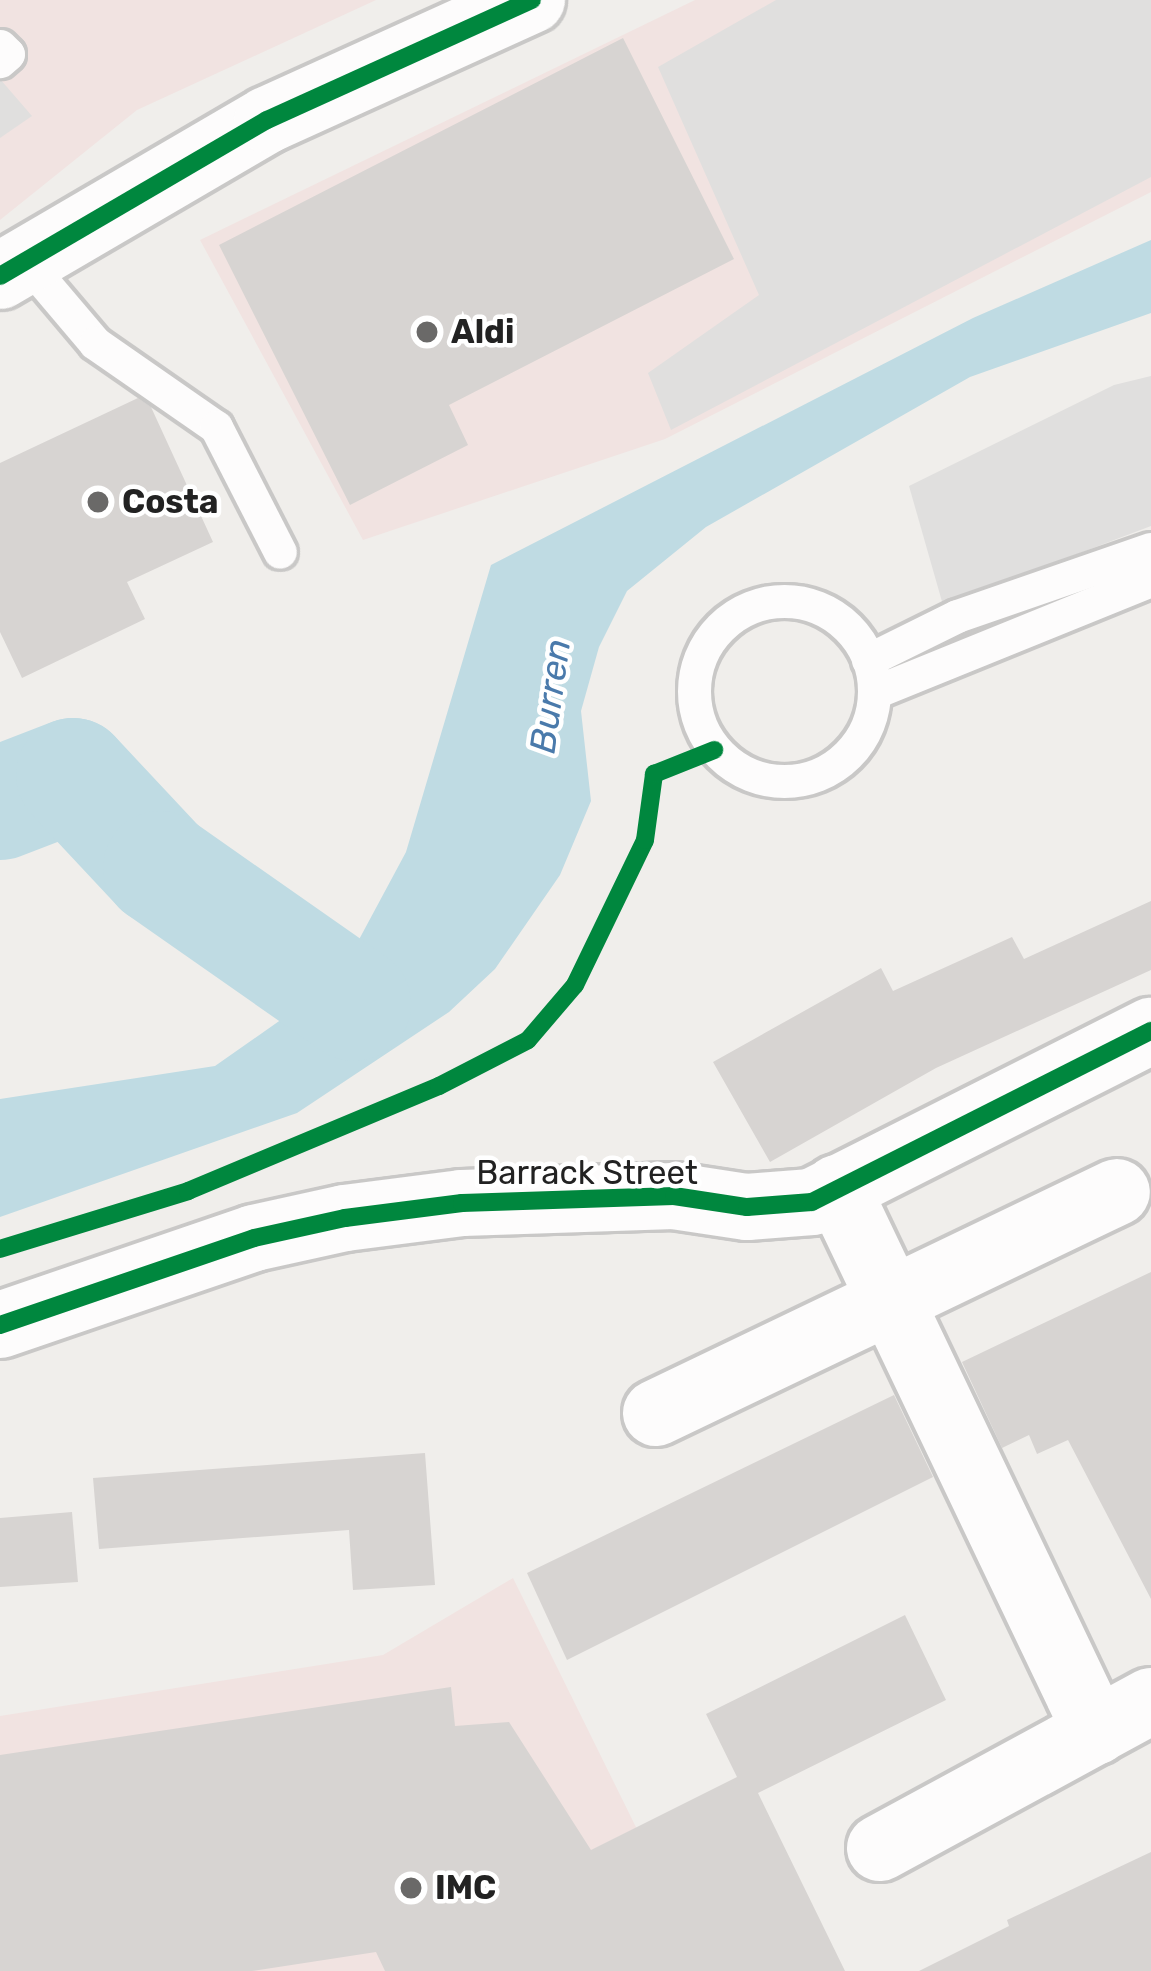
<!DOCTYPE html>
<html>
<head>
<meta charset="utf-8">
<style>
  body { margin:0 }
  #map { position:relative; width:1151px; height:1971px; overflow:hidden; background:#f0eeeb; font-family:Rubik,sans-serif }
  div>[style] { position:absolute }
  .commercial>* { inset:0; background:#f1e3e1 }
  .parking>* { inset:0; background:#e0dfde }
  .water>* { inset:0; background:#bfdbe3 }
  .river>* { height:114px; margin:-57px; padding:0 57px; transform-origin:57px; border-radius:57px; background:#bfdbe3 }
  .building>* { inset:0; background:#d7d4d2 }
  .roads { filter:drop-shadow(3px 0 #c9c8c7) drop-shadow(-3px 0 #c9c8c7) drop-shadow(0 3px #c9c8c7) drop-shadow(0 -3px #c9c8c7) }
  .service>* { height:33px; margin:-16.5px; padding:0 16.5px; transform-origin:16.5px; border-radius:16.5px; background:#fdfcfc }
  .service>.ring { margin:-16.5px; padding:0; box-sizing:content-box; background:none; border:33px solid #fdfcfc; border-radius:50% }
  .minor>* { height:66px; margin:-33px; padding:0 33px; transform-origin:33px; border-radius:33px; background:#fdfcfc }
  .tertiary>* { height:66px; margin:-33px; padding:0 33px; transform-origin:33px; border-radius:33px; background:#fdfcfc }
  .cycleway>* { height:18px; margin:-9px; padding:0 9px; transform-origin:9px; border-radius:9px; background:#00873e }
  .dots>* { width:33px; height:33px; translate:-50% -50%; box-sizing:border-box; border:6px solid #fff; border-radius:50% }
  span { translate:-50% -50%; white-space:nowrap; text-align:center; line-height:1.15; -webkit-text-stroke:9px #fff; paint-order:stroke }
  .poi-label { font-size:33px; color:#222; font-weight:700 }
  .left { translate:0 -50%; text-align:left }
  .street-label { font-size:33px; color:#222 }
  .water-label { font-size:36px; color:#4a7aab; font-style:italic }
</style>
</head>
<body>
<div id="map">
  <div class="commercial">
    <div style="clip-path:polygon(0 0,376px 0,137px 110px,0 220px)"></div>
    <div style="clip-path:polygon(695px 0,1151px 0,1151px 192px,665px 439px,363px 540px,200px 240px)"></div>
    <div style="clip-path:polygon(513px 1578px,707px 1971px,0 1971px,0 1716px,383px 1655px)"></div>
  </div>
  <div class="parking">
    <div style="clip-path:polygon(776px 0,1151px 0,1151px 177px,671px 430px,648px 373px,759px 295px,658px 67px)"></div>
    <div style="clip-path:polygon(0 79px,32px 116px,0 138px)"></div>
    <div style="clip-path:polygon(1151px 376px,1151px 526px,943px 605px,909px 486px,1114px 385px)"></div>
  </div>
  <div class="water">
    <div style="clip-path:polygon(1151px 240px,1151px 313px,970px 377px,706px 527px,627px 591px,599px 647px,581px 711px,591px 801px,560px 875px,495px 969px,449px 1012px,297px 1113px,0 1217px,0 1099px,215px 1066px,292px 1012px,355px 947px,406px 852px,491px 565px,973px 318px)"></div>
  </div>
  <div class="river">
    <div style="left:0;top:803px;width:78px;rotate:-21deg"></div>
    <div style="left:73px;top:775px;width:127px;rotate:46.9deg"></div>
    <div style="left:160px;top:868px;width:237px;rotate:35deg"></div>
  </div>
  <div class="building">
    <div style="clip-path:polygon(623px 38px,734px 259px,449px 405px,468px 445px,350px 505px,219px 245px)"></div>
    <div style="clip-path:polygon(138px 398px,151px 407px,213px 542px,127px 582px,145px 619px,22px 678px,0 632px,0 463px)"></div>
    <div style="clip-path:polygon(1151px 901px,1151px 970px,936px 1068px,770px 1162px,713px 1062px,881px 968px,893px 991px,1012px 937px,1024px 959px)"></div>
    <div style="clip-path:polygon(1151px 1272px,1151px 1599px,1068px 1440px,1037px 1454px,1029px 1435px,1002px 1448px,962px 1362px)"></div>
    <div style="clip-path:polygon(894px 1395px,933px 1477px,567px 1660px,527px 1573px)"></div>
    <div style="clip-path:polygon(425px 1453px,435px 1585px,353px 1590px,349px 1530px,99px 1549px,93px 1478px)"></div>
    <div style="clip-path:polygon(72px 1512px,78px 1582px,0 1587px,0 1518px)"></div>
    <div style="clip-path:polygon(905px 1615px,946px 1700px,758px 1793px,845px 1971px,385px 1971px,376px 1952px,252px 1971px,0 1971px,0 1755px,451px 1687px,455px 1726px,509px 1722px,591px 1850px,737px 1777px,706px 1714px)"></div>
    <div style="clip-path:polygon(1151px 1852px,1151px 1971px,919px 1971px,1009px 1926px,1007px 1920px)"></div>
  </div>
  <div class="roads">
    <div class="service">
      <div style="left:0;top:46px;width:11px;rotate:45deg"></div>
      <div style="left:8px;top:54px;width:11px;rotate:139deg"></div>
      <div style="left:23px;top:258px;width:111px;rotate:49.7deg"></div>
      <div style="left:95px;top:343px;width:147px;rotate:34.8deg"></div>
      <div style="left:216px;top:427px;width:140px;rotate:62.9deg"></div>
      <div class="ring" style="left:694px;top:601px;width:147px;height:147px"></div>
      <div style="left:868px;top:660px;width:99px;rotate:-26.3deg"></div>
      <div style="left:957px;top:616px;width:205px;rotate:-19.1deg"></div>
      <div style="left:875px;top:692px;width:298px;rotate:-22.1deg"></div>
    </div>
    <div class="minor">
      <div style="left:837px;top:1188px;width:602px;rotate:64.5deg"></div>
      <div style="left:0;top:1325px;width:268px;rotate:-18.9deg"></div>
      <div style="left:254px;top:1238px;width:93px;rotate:-12.4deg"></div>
      <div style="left:345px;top:1218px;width:118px;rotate:-7.3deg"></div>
      <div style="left:462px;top:1203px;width:212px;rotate:-1.9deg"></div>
      <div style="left:674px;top:1196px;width:74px;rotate:8.6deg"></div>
      <div style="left:747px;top:1207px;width:65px;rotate:-4.4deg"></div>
      <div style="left:812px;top:1202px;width:380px;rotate:-26.8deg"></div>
      <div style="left:656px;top:1413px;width:511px;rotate:-25.61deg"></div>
      <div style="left:880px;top:1848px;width:308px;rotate:-28.5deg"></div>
    </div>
    <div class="tertiary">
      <div style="left:0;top:276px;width:309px;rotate:-30.3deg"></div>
      <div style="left:267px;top:120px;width:291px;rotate:-24.4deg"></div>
    </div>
  </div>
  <div class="cycleway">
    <div style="left:0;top:276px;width:309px;rotate:-30.3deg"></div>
    <div style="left:267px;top:120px;width:291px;rotate:-24.4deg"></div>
    <div style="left:0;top:1249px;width:197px;rotate:-17.1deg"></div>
    <div style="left:188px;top:1191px;width:272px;rotate:-22.7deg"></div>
    <div style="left:439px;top:1086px;width:100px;rotate:-27.3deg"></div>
    <div style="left:528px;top:1040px;width:72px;rotate:-49.5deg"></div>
    <div style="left:575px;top:985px;width:161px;rotate:-64.2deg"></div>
    <div style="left:645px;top:840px;width:67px;rotate:-82.2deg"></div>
    <div style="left:654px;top:774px;width:65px;rotate:-21.8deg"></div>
    <div style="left:0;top:1325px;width:268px;rotate:-18.9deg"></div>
    <div style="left:254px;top:1238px;width:93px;rotate:-12.4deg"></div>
    <div style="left:345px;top:1218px;width:118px;rotate:-7.3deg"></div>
    <div style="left:462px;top:1203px;width:212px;rotate:-1.9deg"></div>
    <div style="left:674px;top:1196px;width:74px;rotate:8.6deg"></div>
    <div style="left:747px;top:1207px;width:65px;rotate:-4.4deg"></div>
    <div style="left:812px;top:1202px;width:380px;rotate:-26.8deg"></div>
  </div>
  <div class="dots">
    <div style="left:427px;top:332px;background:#6a6968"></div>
    <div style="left:98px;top:502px;background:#6a6968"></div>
    <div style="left:411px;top:1888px;background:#6a6968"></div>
  </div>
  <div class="poi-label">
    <span class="left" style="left:451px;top:332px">Aldi</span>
    <span class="left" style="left:122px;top:502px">Costa</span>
    <span class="left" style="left:435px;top:1888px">IMC</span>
  </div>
  <div class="street-label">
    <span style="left:587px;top:1173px">Barrack Street</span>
  </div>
  <div class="water-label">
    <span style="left:550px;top:696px;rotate:-82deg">Burren</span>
  </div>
</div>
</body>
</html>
